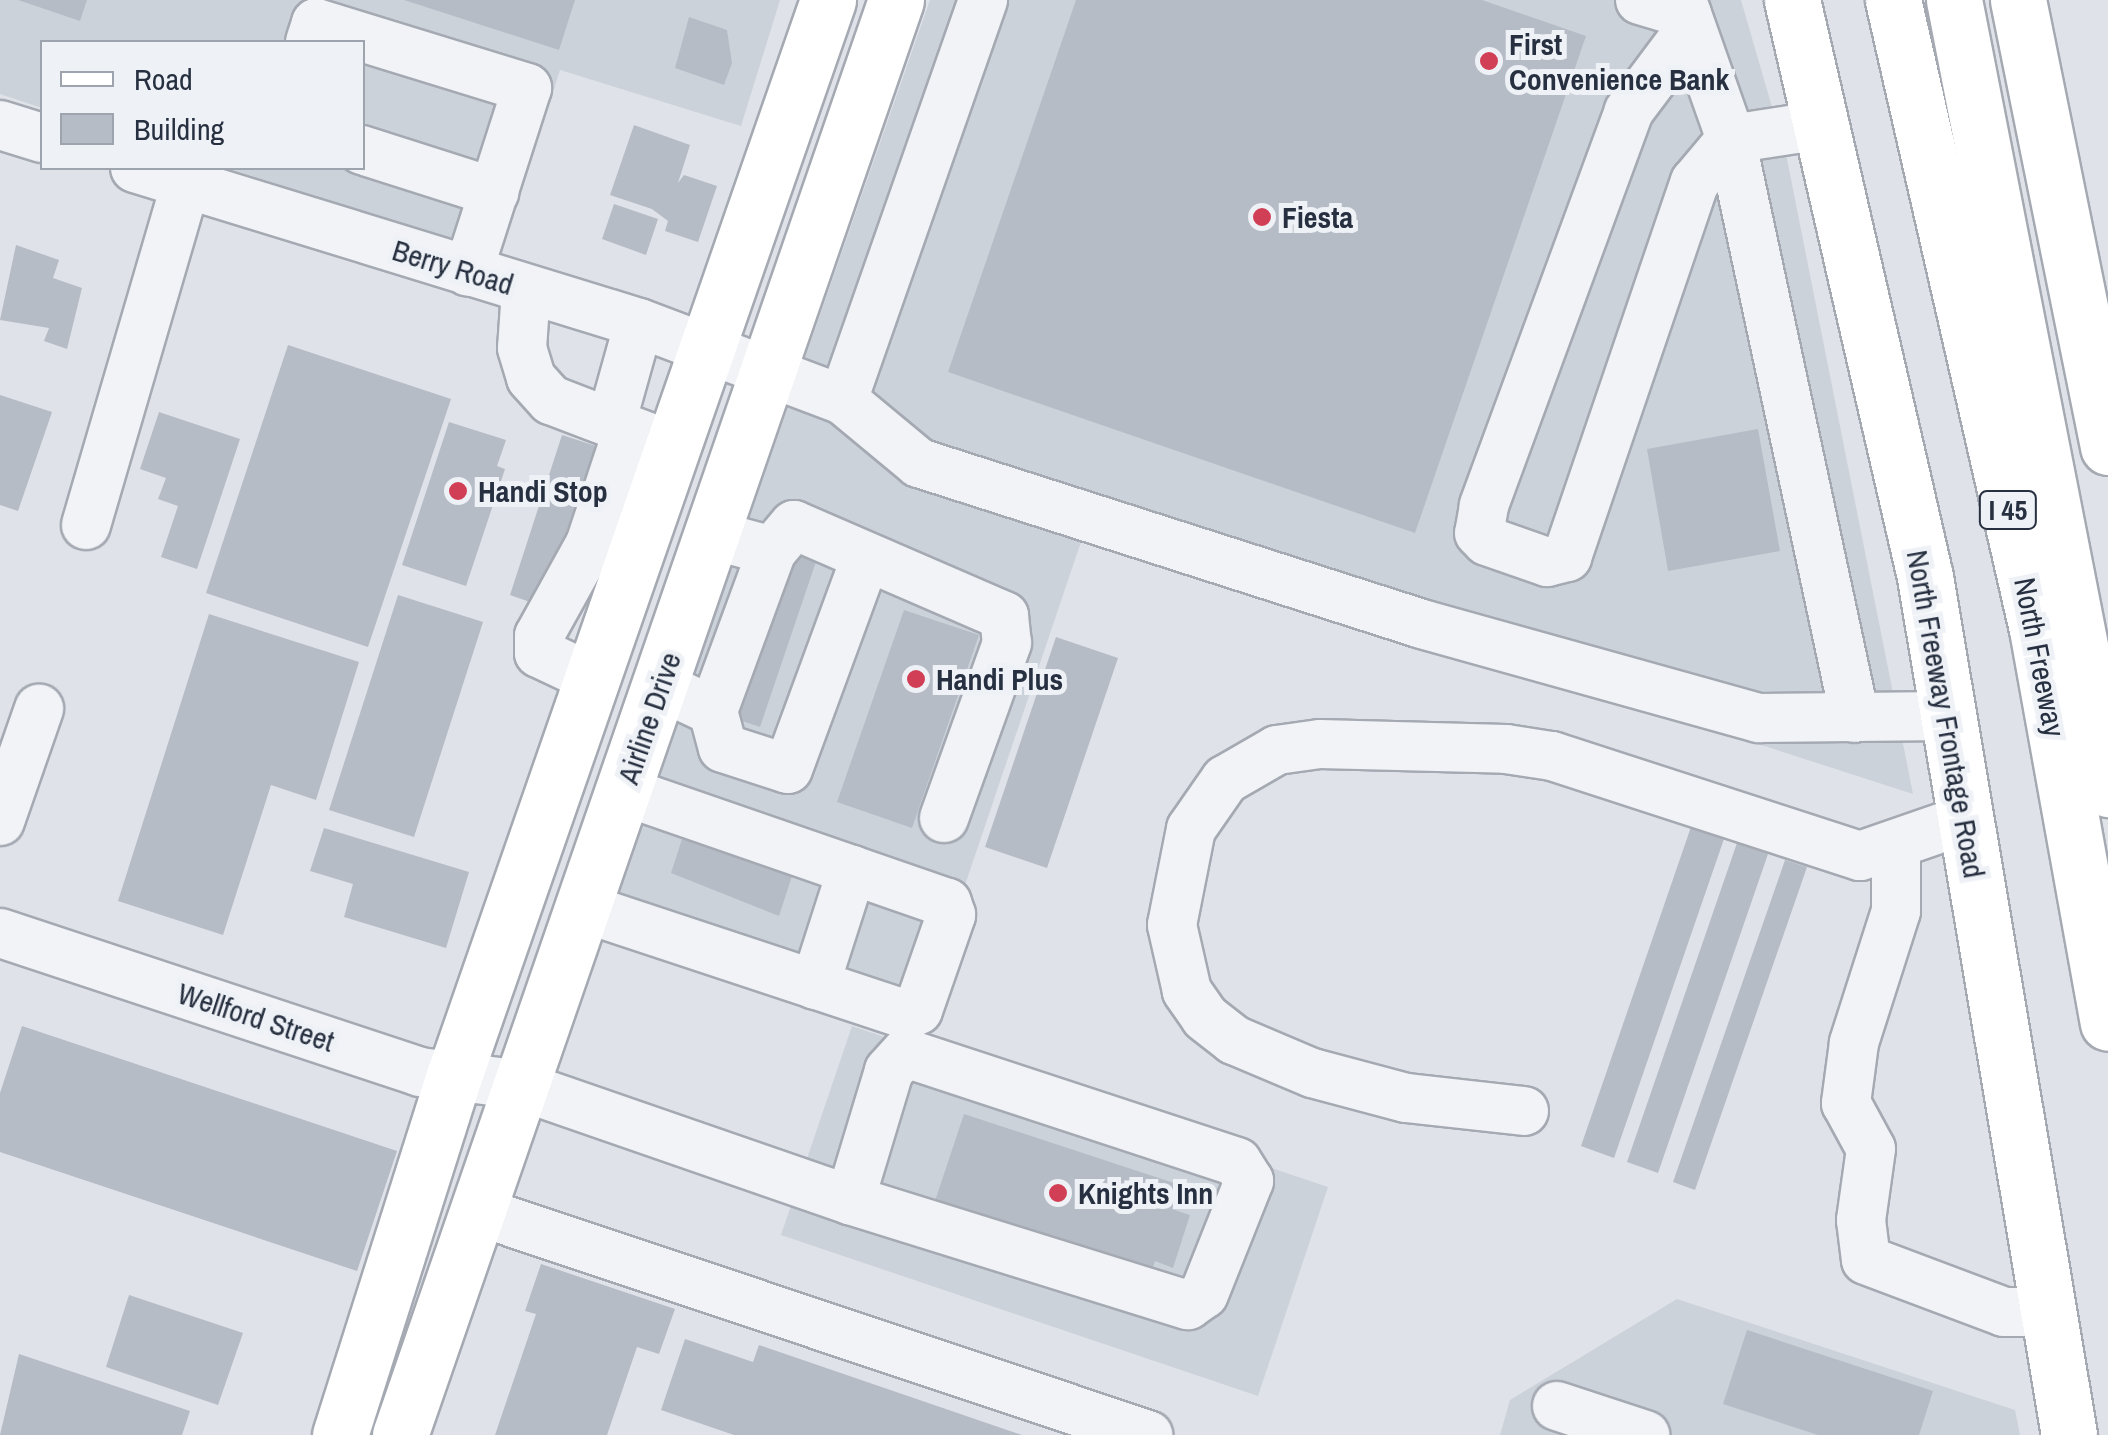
<!DOCTYPE html>
<html>
<head>
<meta charset="utf-8">
<style>
  body { margin:0 }
  #map { position:relative; width:2108px; height:1435px; overflow:hidden; background:#dfe2e8; font-family:"Archivo Narrow",sans-serif }
  div>[style] { position:absolute }
  .built>* { inset:0; background:#ccd2da }
  .building>* { inset:0; background:#b6bcc5 }
  .roads { filter:drop-shadow(2px 0 #a4a9b2) drop-shadow(-2px 0 #a4a9b2) drop-shadow(0 2px #a4a9b2) drop-shadow(0 -2px #a4a9b2) }
  .minor>* { height:48px; margin:-24px; padding:0 24px; transform-origin:24px; border-radius:24px; background:#f1f3f7 }
  .major>* { height:55px; margin:-27.5px; padding:0 27.5px; transform-origin:27.5px; border-radius:27.5px; background:#fff }
  .highway>* { height:55px; margin:-27.5px; padding:0 27.5px; transform-origin:27.5px; border-radius:27.5px; background:#fff }
  .dots>* { width:28px; height:28px; translate:-50% -50%; box-sizing:border-box; border:5px solid #eef1f6; border-radius:50% }
  span { translate:-50% -50%; white-space:nowrap; text-align:center; line-height:1.15; -webkit-text-stroke:10px #eef1f6; paint-order:stroke }
  .shield-label span { padding:2px 8px; background:#eef1f6; border:2px solid; border-radius:8px; -webkit-text-stroke-width:0 }
  .shield-label { font-size:28px; color:#273040; font-weight:700 }
  .poi-label { font-size:30px; color:#273040; font-weight:700 }
  .left { translate:0 -50%; text-align:left }
  .street-label { font-size:30px; color:#273040 }
  .legend { position:absolute; left:40px; top:40px; width:325px; height:130px; box-sizing:border-box; background:#eef1f6; border:2px solid #9ea4ad; margin:0; padding:12px 18px; list-style:none; font-size:30px; color:#273040 }
  .legend li { display:flex; align-items:center; gap:20px; height:50px }
  .legend b { width:50px; border:2px solid #9ea4ad }
</style>
</head>
<body>
<div id="map">
  <div class="built">
    <div style="clip-path:polygon(0 0,780px 0,741px 126px,560px 70px,501px 256px,227px 168px,362px 168px,362px 42px,42px 42px,42px 108px,0 94px)"></div>
    <div style="clip-path:polygon(930px 0,1741px 0,1787px 159px,1913px 794px,1086px 527px,913px 1039px,604px 933px)"></div>
    <div style="clip-path:polygon(852px 1026px,1328px 1187px,1258px 1396px,781px 1235px)"></div>
    <div style="clip-path:polygon(1677px 1299px,2015px 1410px,2020px 1435px,1500px 1435px,1510px 1400px)"></div>
  </div>
  <div class="building">
    <div style="clip-path:polygon(18px 0,87px 0,80px 21px)"></div>
    <div style="clip-path:polygon(404px 0,575px 0,559px 50px)"></div>
    <div style="clip-path:polygon(1076px 0,1482px 0,1586px 36px,1415px 533px,948px 372px)"></div>
    <div style="clip-path:polygon(689px 17px,727px 30px,732px 63px,724px 85px,675px 68px)"></div>
    <div style="clip-path:polygon(634px 125px,690px 145px,678px 183px,684px 175px,717px 186px,698px 242px,665px 231px,668px 221px,652px 209px,610px 195px)"></div>
    <div style="clip-path:polygon(614px 204px,658px 219px,646px 255px,602px 239px)"></div>
    <div style="clip-path:polygon(16px 245px,59px 260px,53px 278px,82px 288px,67px 349px,44px 341px,49px 328px,0 320px)"></div>
    <div style="clip-path:polygon(288px 345px,451px 399px,368px 647px,206px 593px)"></div>
    <div style="clip-path:polygon(0 395px,52px 412px,18px 511px,0 505px)"></div>
    <div style="clip-path:polygon(159px 412px,240px 439px,197px 569px,161px 557px,178px 506px,158px 499px,166px 478px,140px 469px)"></div>
    <div style="clip-path:polygon(449px 422px,506px 440px,497px 466px,505px 469px,466px 586px,402px 565px)"></div>
    <div style="clip-path:polygon(1758px 429px,1780px 551px,1668px 571px,1647px 449px)"></div>
    <div style="clip-path:polygon(562px 435px,599px 447px,547px 608px,510px 595px)"></div>
    <div style="clip-path:polygon(788px 536px,821px 547px,760px 727px,727px 716px)"></div>
    <div style="clip-path:polygon(398px 595px,483px 622px,414px 837px,329px 810px)"></div>
    <div style="clip-path:polygon(904px 610px,979px 635px,912px 828px,837px 802px)"></div>
    <div style="clip-path:polygon(209px 614px,359px 662px,316px 800px,271px 785px,223px 935px,118px 901px)"></div>
    <div style="clip-path:polygon(1056px 637px,1118px 658px,1047px 868px,985px 847px)"></div>
    <div style="clip-path:polygon(1692px 824px,1725px 836px,1614px 1158px,1581px 1146px)"></div>
    <div style="clip-path:polygon(324px 828px,469px 872px,446px 948px,344px 917px,353px 884px,310px 871px)"></div>
    <div style="clip-path:polygon(682px 839px,792px 876px,779px 916px,671px 873px)"></div>
    <div style="clip-path:polygon(1737px 843px,1768px 854px,1658px 1173px,1627px 1162px)"></div>
    <div style="clip-path:polygon(1785px 860px,1807px 867px,1695px 1190px,1673px 1182px)"></div>
    <div style="clip-path:polygon(22px 1026px,397px 1151px,357px 1271px,0 1152px,0 1093px)"></div>
    <div style="clip-path:polygon(964px 1114px,1180px 1185px,1172px 1209px,1190px 1215px,1173px 1268px,1155px 1261px,1151px 1273px,935px 1201px)"></div>
    <div style="clip-path:polygon(541px 1264px,675px 1309px,659px 1354px,637px 1347px,607px 1435px,495px 1435px,536px 1314px,525px 1311px)"></div>
    <div style="clip-path:polygon(129px 1295px,243px 1333px,218px 1405px,106px 1367px)"></div>
    <div style="clip-path:polygon(1747px 1330px,1933px 1391px,1919px 1435px,1818px 1435px,1723px 1404px)"></div>
    <div style="clip-path:polygon(685px 1339px,753px 1362px,759px 1345px,1022px 1435px,734px 1435px,661px 1410px)"></div>
    <div style="clip-path:polygon(19px 1354px,190px 1411px,182px 1435px,0 1435px)"></div>
  </div>
  <div class="roads">
    <div class="minor">
      <div style="left:1640px;top:0;width:49px;rotate:16.6deg"></div>
      <div style="left:1683px;top:3px;width:144px;rotate:70.6deg"></div>
      <div style="left:1731px;top:139px;width:592px;rotate:77.91deg"></div>
      <div style="left:1691px;top:28px;width:104px;rotate:126.8deg"></div>
      <div style="left:1629px;top:111px;width:421px;rotate:110.2deg"></div>
      <div style="left:1484px;top:506px;width:27px;rotate:100deg"></div>
      <div style="left:1479px;top:533px;width:11px;rotate:45deg"></div>
      <div style="left:1487px;top:541px;width:64px;rotate:19.3deg"></div>
      <div style="left:1547px;top:562px;width:21px;rotate:-14deg"></div>
      <div style="left:1567px;top:557px;width:396px;rotate:-71.2deg"></div>
      <div style="left:1695px;top:182px;width:56px;rotate:-50.1deg"></div>
      <div style="left:1731px;top:139px;width:93px;rotate:-8.7deg"></div>
      <div style="left:310px;top:42px;width:20px;rotate:-72deg"></div>
      <div style="left:316px;top:23px;width:221px;rotate:17.1deg"></div>
      <div style="left:527px;top:88px;width:193px;rotate:107.8deg"></div>
      <div style="left:0;top:125px;width:44px;rotate:17.2deg"></div>
      <div style="left:362px;top:150px;width:139px;rotate:17.7deg"></div>
      <div style="left:135px;top:168px;width:527px;rotate:17.09deg"></div>
      <div style="left:639px;top:323px;width:218px;rotate:20.7deg"></div>
      <div style="left:843px;top:400px;width:99px;rotate:39.7deg"></div>
      <div style="left:919px;top:463px;width:528px;rotate:17.75deg"></div>
      <div style="left:1422px;top:624px;width:350px;rotate:15.6deg"></div>
      <div style="left:1759px;top:718px;width:188px;rotate:-0.6deg"></div>
      <div style="left:526px;top:290px;width:58px;rotate:93.9deg"></div>
      <div style="left:522px;top:348px;width:31px;rotate:73deg"></div>
      <div style="left:531px;top:378px;width:30px;rotate:48deg"></div>
      <div style="left:551px;top:400px;width:64px;rotate:21deg"></div>
      <div style="left:639px;top:323px;width:104px;rotate:105.6deg"></div>
      <div style="left:611px;top:423px;width:65px;rotate:20.7deg"></div>
      <div style="left:843px;top:400px;width:424px;rotate:-70.7deg"></div>
      <div style="left:86px;top:525px;width:355px;rotate:-73.7deg"></div>
      <div style="left:590px;top:544px;width:105px;rotate:119deg"></div>
      <div style="left:539px;top:636px;width:17px;rotate:90deg"></div>
      <div style="left:539px;top:653px;width:61px;rotate:25.3deg"></div>
      <div style="left:772px;top:551px;width:34px;rotate:-50deg"></div>
      <div style="left:794px;top:525px;width:229px;rotate:23.4deg"></div>
      <div style="left:1004px;top:616px;width:27px;rotate:84deg"></div>
      <div style="left:1007px;top:643px;width:186px;rotate:109.8deg"></div>
      <div style="left:619px;top:555px;width:31px;rotate:-159deg"></div>
      <div style="left:590px;top:544px;width:120px;rotate:-71.6deg"></div>
      <div style="left:658px;top:685px;width:61px;rotate:25.3deg"></div>
      <div style="left:713px;top:711px;width:38px;rotate:75deg"></div>
      <div style="left:723px;top:748px;width:68px;rotate:17.9deg"></div>
      <div style="left:788px;top:769px;width:226px;rotate:-69.8deg"></div>
      <div style="left:713px;top:711px;width:171px;rotate:-69.8deg"></div>
      <div style="left:772px;top:551px;width:61px;rotate:-164.8deg"></div>
      <div style="left:0;top:821px;width:119px;rotate:-70.8deg"></div>
      <div style="left:1896px;top:844px;width:67px;rotate:90deg"></div>
      <div style="left:1896px;top:911px;width:139px;rotate:107.7deg"></div>
      <div style="left:1854px;top:1043px;width:61px;rotate:97.6deg"></div>
      <div style="left:1846px;top:1103px;width:52px;rotate:61.5deg"></div>
      <div style="left:1871px;top:1149px;width:72px;rotate:98deg"></div>
      <div style="left:1861px;top:1220px;width:40px;rotate:82.9deg"></div>
      <div style="left:1866px;top:1260px;width:147px;rotate:20.6deg"></div>
      <div style="left:2004px;top:1312px;width:43px"></div>
      <div style="left:581px;top:907px;width:343px;rotate:18.3deg"></div>
      <div style="left:907px;top:1015px;width:12px;rotate:-24deg"></div>
      <div style="left:918px;top:1010px;width:101px;rotate:-70.8deg"></div>
      <div style="left:951px;top:915px;width:13px;rotate:-108deg"></div>
      <div style="left:947px;top:903px;width:342px;rotate:-160.9deg"></div>
      <div style="left:0;top:933px;width:442px;rotate:18.3deg"></div>
      <div style="left:420px;top:1072px;width:96px;rotate:7.2deg"></div>
      <div style="left:515px;top:1084px;width:355px;rotate:19.1deg"></div>
      <div style="left:850px;top:1200px;width:354px;rotate:17.3deg"></div>
      <div style="left:1188px;top:1305px;width:19px;rotate:-35deg"></div>
      <div style="left:1204px;top:1294px;width:122px;rotate:-68.3deg"></div>
      <div style="left:1249px;top:1181px;width:22px;rotate:-122deg"></div>
      <div style="left:1237px;top:1162px;width:349px;rotate:-161.8deg"></div>
      <div style="left:905px;top:1053px;width:24px;rotate:132deg"></div>
      <div style="left:889px;top:1071px;width:135px;rotate:106.8deg"></div>
      <div style="left:815px;top:985px;width:121px;rotate:-72.2deg"></div>
      <div style="left:1524px;top:1111px;width:119px;rotate:-173.7deg"></div>
      <div style="left:1406px;top:1098px;width:97px;rotate:-165.1deg"></div>
      <div style="left:1312px;top:1073px;width:85px;rotate:-157.1deg"></div>
      <div style="left:1234px;top:1040px;width:37px;rotate:-142deg"></div>
      <div style="left:1205px;top:1017px;width:32px;rotate:-125deg"></div>
      <div style="left:1187px;top:991px;width:68px;rotate:-102.8deg"></div>
      <div style="left:1172px;top:925px;width:98px;rotate:-78.8deg"></div>
      <div style="left:1191px;top:829px;width:60px;rotate:-55.2deg"></div>
      <div style="left:1225px;top:780px;width:60px;rotate:-30deg"></div>
      <div style="left:1277px;top:750px;width:43px;rotate:-7.9deg"></div>
      <div style="left:1320px;top:744px;width:186px;rotate:1.5deg"></div>
      <div style="left:1506px;top:749px;width:47px;rotate:8.7deg"></div>
      <div style="left:1552px;top:756px;width:324px;rotate:18deg"></div>
      <div style="left:1860px;top:856px;width:110px;rotate:-19.1deg"></div>
      <div style="left:475px;top:1210px;width:710px;rotate:18.49deg"></div>
      <div style="left:1557px;top:1406px;width:93px;rotate:18.2deg"></div>
    </div>
    <div class="major">
      <div style="left:1792px;top:0;width:592px;rotate:77.02deg"></div>
      <div style="left:1925px;top:577px;width:870px;rotate:80.47deg"></div>
      <div style="left:340px;top:1435px;width:377px;rotate:-72.4deg"></div>
      <div style="left:454px;top:1076px;width:1139px;rotate:-70.83deg"></div>
      <div style="left:400px;top:1435px;width:1518px;rotate:-70.93deg"></div>
    </div>
    <div class="highway">
      <div style="left:1893px;top:0;width:645px;rotate:77.11deg"></div>
      <div style="left:2037px;top:629px;width:400px;rotate:79.8deg"></div>
      <div style="left:1954px;top:0;width:804px;rotate:78.96deg"></div>
      <div style="left:2018px;top:0;width:456px;rotate:78.6deg"></div>
    </div>
  </div>
  <div class="dots">
    <div style="left:1489px;top:61px;background:#d13f56"></div>
    <div style="left:1262px;top:217px;background:#d13f56"></div>
    <div style="left:458px;top:491px;background:#d13f56"></div>
    <div style="left:916px;top:679px;background:#d13f56"></div>
    <div style="left:1058px;top:1193px;background:#d13f56"></div>
  </div>
  <div class="shield-label">
    <span style="left:2008px;top:510px">I 45</span>
  </div>
  <div class="poi-label">
    <span class="left" style="left:1509px;top:61px">First<br>Convenience Bank</span>
    <span class="left" style="left:1282px;top:217px">Fiesta</span>
    <span class="left" style="left:478px;top:491px">Handi Stop</span>
    <span class="left" style="left:936px;top:679px">Handi Plus</span>
    <span class="left" style="left:1078px;top:1193px">Knights Inn</span>
  </div>
  <div class="street-label">
    <span style="left:453px;top:267px;rotate:17deg">Berry Road</span>
    <span style="left:2040px;top:657px;rotate:79deg">North Freeway</span>
    <span style="left:1946px;top:714px;rotate:80deg">North Freeway Frontage Road</span>
    <span style="left:649px;top:718px;rotate:-71deg">Airline Drive</span>
    <span style="left:256px;top:1017px;rotate:18deg">Wellford Street</span>
  </div>
  <ul class="legend">
  <li><b style="height:12px;background:#fff"></b>Road</li>
  <li><b style="height:28px;background:#b6bcc5"></b>Building</li>
  </ul>
</div>
</body>
</html>
